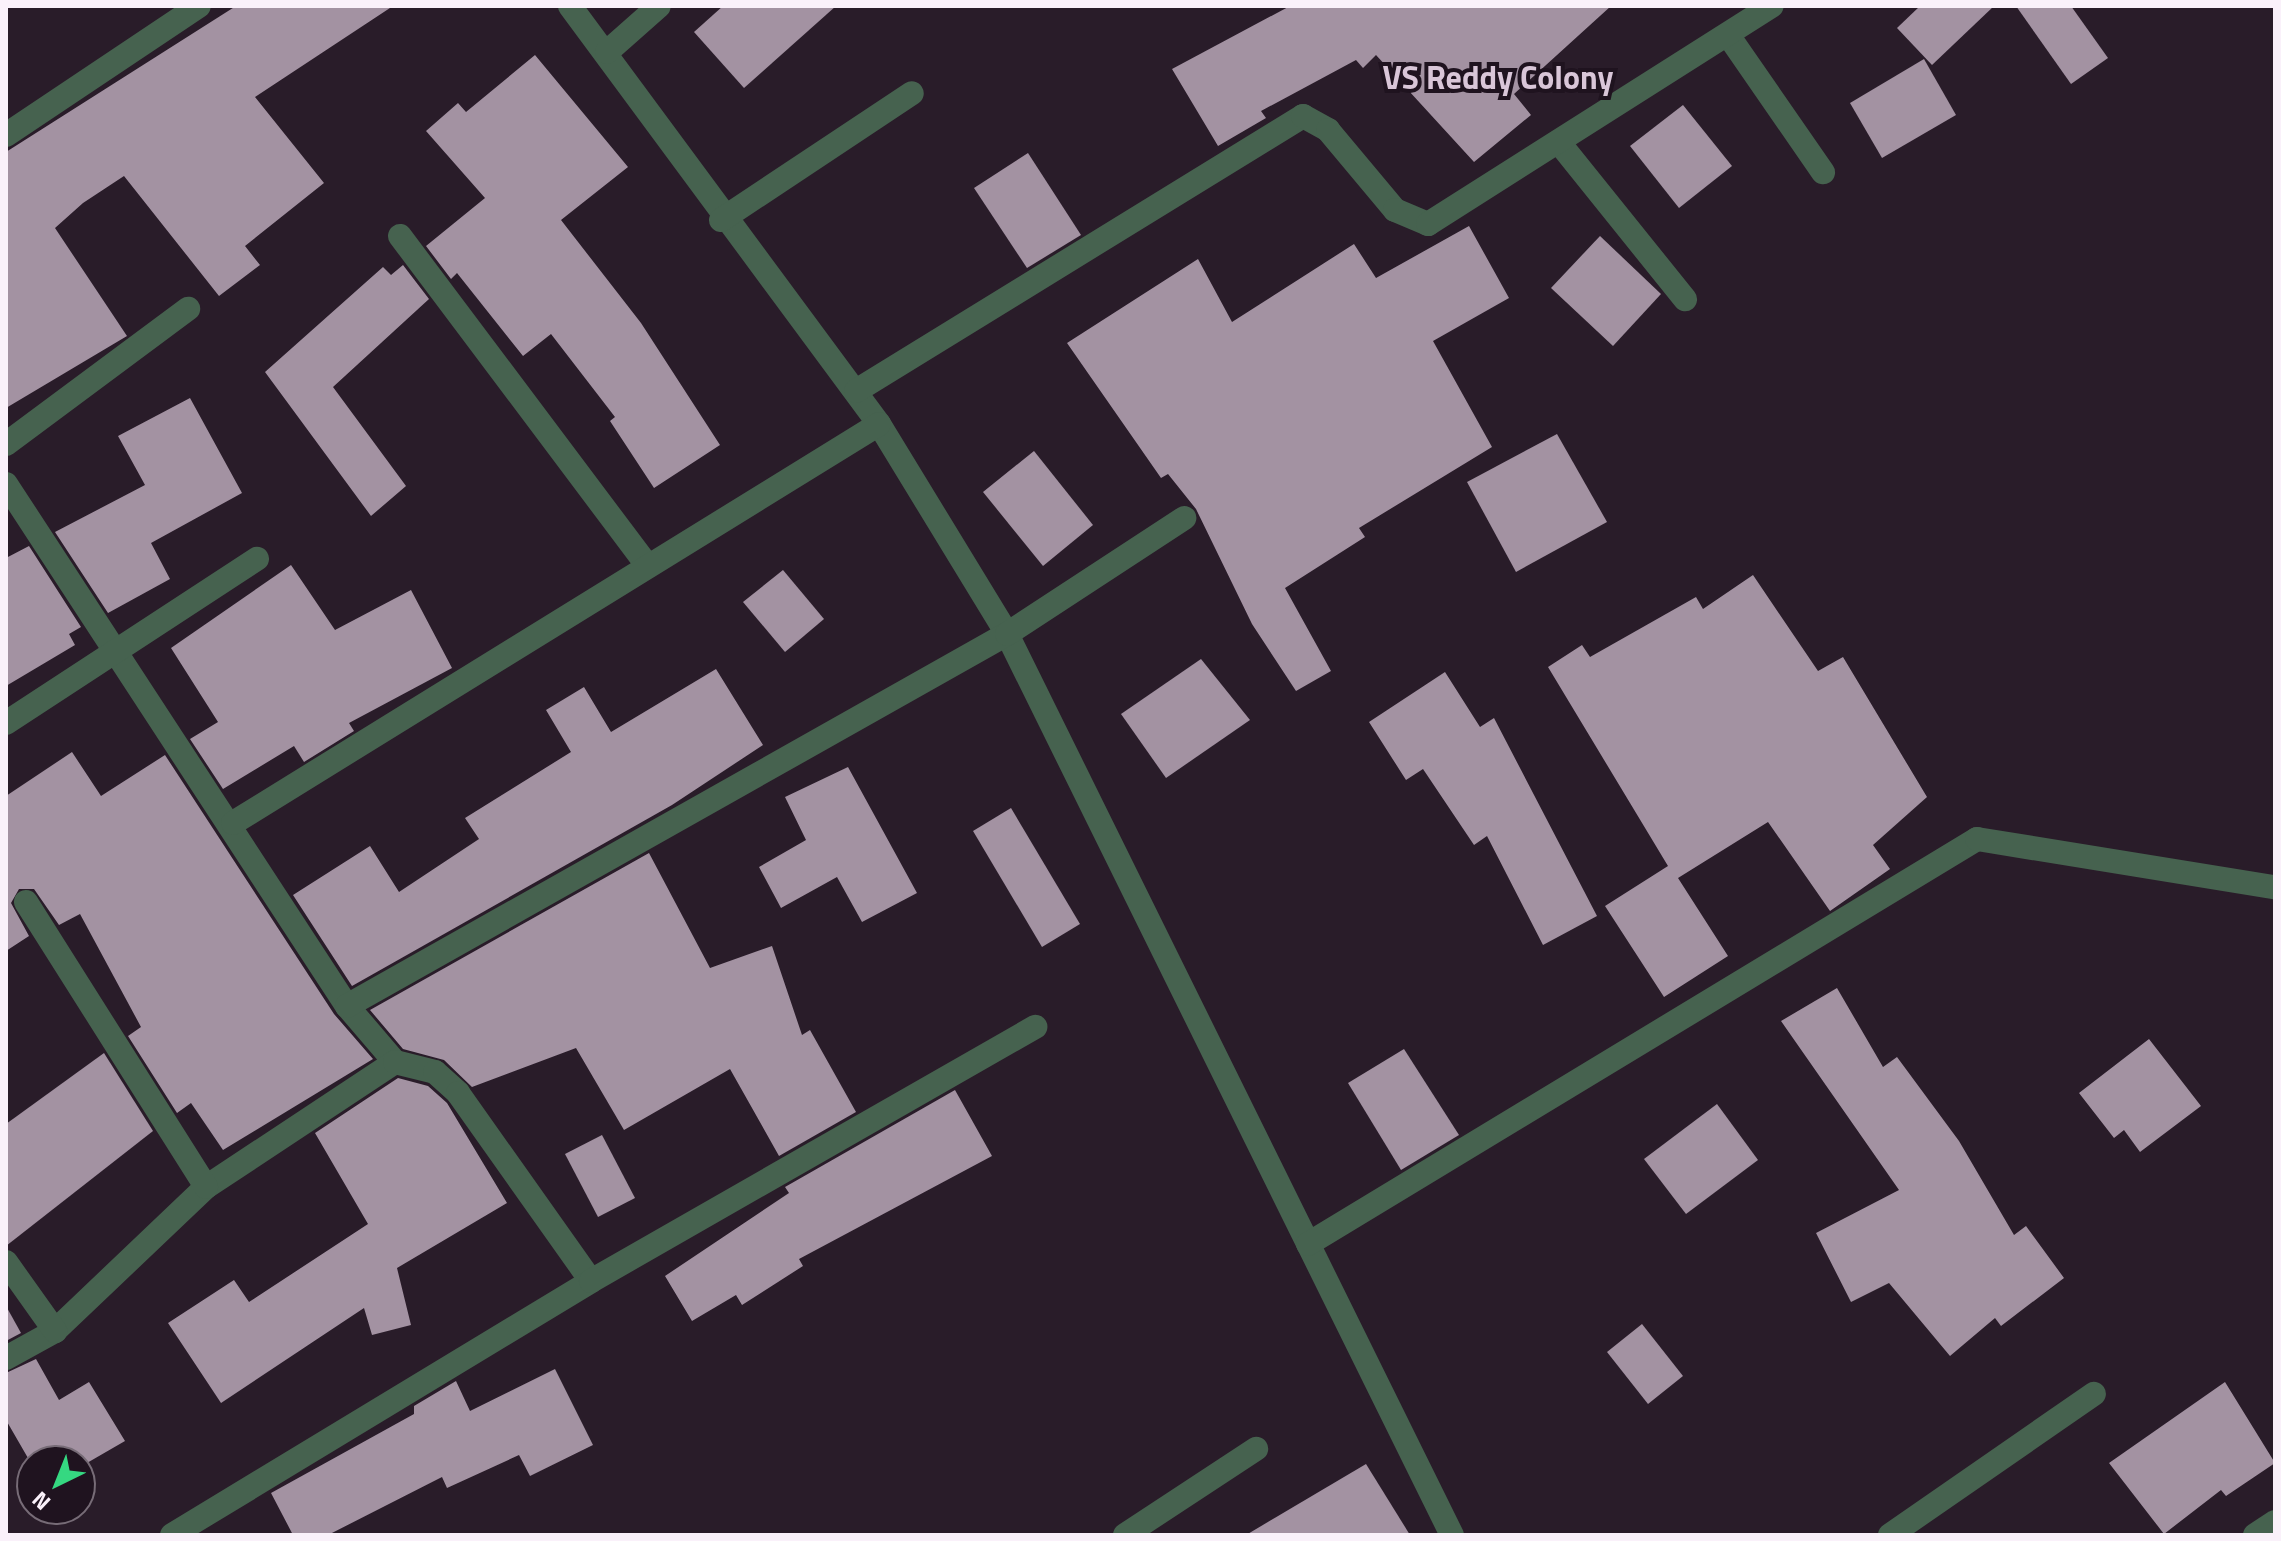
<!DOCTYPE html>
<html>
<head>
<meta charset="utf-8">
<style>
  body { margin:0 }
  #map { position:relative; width:2281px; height:1541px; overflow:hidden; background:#291c29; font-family:"Titillium Web",sans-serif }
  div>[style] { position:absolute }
  .building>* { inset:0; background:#a392a2 }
  .lane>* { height:24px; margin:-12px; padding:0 12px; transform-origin:12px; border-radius:12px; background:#46624f }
  .street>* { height:24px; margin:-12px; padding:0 12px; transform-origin:12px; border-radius:12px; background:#46624f }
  span { translate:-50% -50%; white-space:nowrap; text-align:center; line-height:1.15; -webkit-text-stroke:8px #1f131f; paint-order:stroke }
  .neighbourhood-label { font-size:32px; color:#d9c6d8; font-weight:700 }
  .frame { position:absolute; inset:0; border:8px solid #faf1fa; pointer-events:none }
  .north { position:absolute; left:16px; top:1445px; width:80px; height:80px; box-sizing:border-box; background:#1f131f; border:2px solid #776c77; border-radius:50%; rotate:223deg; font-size:22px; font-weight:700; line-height:32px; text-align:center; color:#faf1fa }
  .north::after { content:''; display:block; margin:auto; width:28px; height:36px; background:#35d881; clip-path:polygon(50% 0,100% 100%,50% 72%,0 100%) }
</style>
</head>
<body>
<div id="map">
  <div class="building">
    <div style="clip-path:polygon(236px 6px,393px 6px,255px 97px,324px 183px,245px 246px,260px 265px,219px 296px,124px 176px,83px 203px,55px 228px,127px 336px,6px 408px,6px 152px)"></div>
    <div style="clip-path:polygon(723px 6px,836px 6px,744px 88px,694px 32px)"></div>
    <div style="clip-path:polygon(1290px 6px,1611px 6px,1514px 94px,1531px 115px,1474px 162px,1376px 55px,1363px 68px,1356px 60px,1261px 111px,1266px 118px,1218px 146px,1172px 69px)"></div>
    <div style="clip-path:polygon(1920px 6px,1994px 6px,1932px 65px,1897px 28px)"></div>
    <div style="clip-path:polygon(2016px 6px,2071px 6px,2108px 58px,2071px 84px)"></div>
    <div style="clip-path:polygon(535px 55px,628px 167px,561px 220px,641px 323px,720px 445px,654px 488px,610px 421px,615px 417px,551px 334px,523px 356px,457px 273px,451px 279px,426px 246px,485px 198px,426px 131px,458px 103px,466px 112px)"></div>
    <div style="clip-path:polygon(1924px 59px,1956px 115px,1882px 158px,1850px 103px)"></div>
    <div style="clip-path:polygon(1683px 105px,1732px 166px,1679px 208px,1630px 146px)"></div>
    <div style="clip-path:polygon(1028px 153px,1081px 235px,1027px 268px,974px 188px)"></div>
    <div style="clip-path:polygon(1469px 226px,1509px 298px,1433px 341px,1492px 447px,1359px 528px,1365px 537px,1285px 588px,1331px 671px,1296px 691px,1252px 624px,1196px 509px,1168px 474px,1161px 478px,1067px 343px,1198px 259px,1232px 322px,1354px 244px,1376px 278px)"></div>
    <div style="clip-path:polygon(1600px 236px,1661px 294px,1613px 346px,1551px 288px)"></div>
    <div style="clip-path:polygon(403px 265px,429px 299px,333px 387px,406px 486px,371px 516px,265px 372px,383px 267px,391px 275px)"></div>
    <div style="clip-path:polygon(190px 398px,242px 493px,151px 543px,170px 579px,108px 613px,55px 532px,145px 485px,118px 436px)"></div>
    <div style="clip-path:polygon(1557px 434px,1607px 522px,1516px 572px,1467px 482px)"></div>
    <div style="clip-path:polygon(1034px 451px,1093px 525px,1043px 566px,983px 492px)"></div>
    <div style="clip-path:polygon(29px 546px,81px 627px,69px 634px,75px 645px,6px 686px,6px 558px)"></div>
    <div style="clip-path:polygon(291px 565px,335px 630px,411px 590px,452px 668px,349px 723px,354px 731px,304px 762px,294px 746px,223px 789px,190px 739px,218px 722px,171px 648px)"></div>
    <div style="clip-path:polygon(783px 570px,824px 619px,785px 652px,743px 602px)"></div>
    <div style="clip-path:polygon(1753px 575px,1818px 671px,1843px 657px,1927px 797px,1873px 845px,1890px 869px,1830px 911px,1768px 822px,1678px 878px,1728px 956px,1664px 997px,1605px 906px,1668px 866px,1548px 667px,1582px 645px,1590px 657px,1696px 597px,1703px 609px)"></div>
    <div style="clip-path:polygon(1201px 659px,1250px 720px,1166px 778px,1121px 714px)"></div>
    <div style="clip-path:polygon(716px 669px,763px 745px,672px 805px,352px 986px,293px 895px,370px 846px,399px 892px,479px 839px,465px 818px,571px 752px,546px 710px,584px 687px,611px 732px)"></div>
    <div style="clip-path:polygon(1445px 672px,1480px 727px,1494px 718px,1597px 916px,1543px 945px,1487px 836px,1474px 845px,1423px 769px,1406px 780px,1369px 722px)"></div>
    <div style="clip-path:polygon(72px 752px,101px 796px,165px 755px,334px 1014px,373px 1059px,223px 1150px,191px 1103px,177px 1113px,128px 1036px,141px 1027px,80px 914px,59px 925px,34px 889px,19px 889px,11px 903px,29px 936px,6px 951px,6px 796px)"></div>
    <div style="clip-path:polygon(848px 767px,917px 893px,862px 922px,837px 877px,781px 908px,759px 867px,806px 840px,785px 797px)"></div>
    <div style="clip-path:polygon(1011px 808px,1080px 924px,1042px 947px,973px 831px)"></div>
    <div style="clip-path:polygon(649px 853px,710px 968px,772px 946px,802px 1035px,810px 1030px,856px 1112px,779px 1156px,730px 1069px,624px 1130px,576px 1048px,472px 1087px,444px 1060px,403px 1049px,370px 1010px)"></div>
    <div style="clip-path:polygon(1837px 988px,1883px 1067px,1897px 1057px,1959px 1141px,2014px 1235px,2026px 1226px,2064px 1278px,2001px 1326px,1995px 1318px,1950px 1356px,1889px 1283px,1851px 1302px,1816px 1233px,1899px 1190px,1781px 1021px)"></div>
    <div style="clip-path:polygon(2149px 1039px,2201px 1106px,2140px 1152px,2124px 1130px,2114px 1138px,2079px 1093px)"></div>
    <div style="clip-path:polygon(1404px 1049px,1459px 1135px,1401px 1170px,1348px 1083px)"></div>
    <div style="clip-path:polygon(104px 1053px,153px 1131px,6px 1246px,6px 1124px)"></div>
    <div style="clip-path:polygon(398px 1078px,428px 1086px,447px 1103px,507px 1203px,397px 1268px,411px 1325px,372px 1335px,364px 1308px,221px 1403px,168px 1323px,234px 1280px,249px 1302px,368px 1224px,315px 1133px)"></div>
    <div style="clip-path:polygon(955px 1090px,992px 1156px,799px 1259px,803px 1266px,742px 1305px,736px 1295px,692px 1321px,665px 1276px,789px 1193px,785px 1187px)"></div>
    <div style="clip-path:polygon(1717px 1104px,1758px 1160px,1686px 1214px,1644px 1159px)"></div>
    <div style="clip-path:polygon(602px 1135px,635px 1198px,598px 1217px,565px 1154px)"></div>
    <div style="clip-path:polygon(6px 1306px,21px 1333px,6px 1341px)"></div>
    <div style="clip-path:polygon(1642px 1324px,1683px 1376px,1648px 1404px,1607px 1352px)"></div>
    <div style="clip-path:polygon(36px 1359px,59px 1400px,89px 1382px,125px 1441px,80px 1467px,80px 1461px,32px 1465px,6px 1420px,6px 1373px)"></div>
    <div style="clip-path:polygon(555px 1369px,593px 1445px,530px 1476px,519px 1455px,447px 1488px,442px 1477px,328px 1535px,293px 1535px,271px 1493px,414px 1414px,414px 1406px,456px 1381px,470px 1411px)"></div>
    <div style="clip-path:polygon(2225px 1382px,2275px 1463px,2226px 1496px,2221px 1490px,2164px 1534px,2109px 1463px)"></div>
    <div style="clip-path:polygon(1366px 1464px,1410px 1535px,1246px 1535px)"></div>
  </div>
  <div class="lane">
    <div style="left:1561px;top:145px;width:198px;rotate:51.2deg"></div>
  </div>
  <div class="street">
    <div style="left:570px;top:6px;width:520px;rotate:53.53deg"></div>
    <div style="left:879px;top:424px;width:246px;rotate:58.6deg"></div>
    <div style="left:1007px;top:634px;width:1005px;rotate:63.72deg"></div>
    <div style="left:1728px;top:35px;width:167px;rotate:55.3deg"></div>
    <div style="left:607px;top:52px;width:69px;rotate:-41.5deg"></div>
    <div style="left:6px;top:135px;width:232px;rotate:-33.8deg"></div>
    <div style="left:721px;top:220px;width:229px;rotate:-33.6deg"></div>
    <div style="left:400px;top:236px;width:413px;rotate:53.1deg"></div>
    <div style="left:856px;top:391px;width:525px;rotate:-31.6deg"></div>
    <div style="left:1303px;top:116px;width:29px;rotate:29deg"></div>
    <div style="left:1328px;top:130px;width:104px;rotate:50.1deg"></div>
    <div style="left:1395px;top:210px;width:36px;rotate:23deg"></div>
    <div style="left:1428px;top:224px;width:407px;rotate:-32.4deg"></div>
    <div style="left:6px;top:444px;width:227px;rotate:-36.6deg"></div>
    <div style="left:6px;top:484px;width:624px;rotate:56.85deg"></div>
    <div style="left:347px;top:1006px;width:74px;rotate:49.4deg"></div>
    <div style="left:395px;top:1062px;width:227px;rotate:146.5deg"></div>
    <div style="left:206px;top:1187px;width:209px;rotate:136.4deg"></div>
    <div style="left:55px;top:1331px;width:56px;rotate:151.1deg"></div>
    <div style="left:6px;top:723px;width:300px;rotate:-33.2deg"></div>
    <div style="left:233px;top:823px;width:759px;rotate:-31.7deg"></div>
    <div style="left:26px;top:902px;width:337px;rotate:57.7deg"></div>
    <div style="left:347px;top:1006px;width:758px;rotate:-29.41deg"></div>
    <div style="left:1007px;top:634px;width:212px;rotate:-33.2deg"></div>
    <div style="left:395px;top:1062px;width:41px;rotate:14deg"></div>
    <div style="left:435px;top:1072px;width:31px;rotate:42deg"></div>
    <div style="left:458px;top:1093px;width:230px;rotate:54.7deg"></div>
    <div style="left:1308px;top:1244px;width:782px;rotate:-31.19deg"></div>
    <div style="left:1977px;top:839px;width:302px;rotate:9.2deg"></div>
    <div style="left:6px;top:1262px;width:85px;rotate:54.6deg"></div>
    <div style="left:172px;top:1535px;width:490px;rotate:-31.2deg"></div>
    <div style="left:591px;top:1281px;width:512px;rotate:-29.77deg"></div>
    <div style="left:1125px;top:1535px;width:157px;rotate:-33.3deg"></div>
    <div style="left:1890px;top:1535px;width:248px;rotate:-34.7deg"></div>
    <div style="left:2255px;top:1535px;width:24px;rotate:-33deg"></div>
  </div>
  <div class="neighbourhood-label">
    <span style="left:1498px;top:77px">VS Reddy Colony</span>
  </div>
  <div class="frame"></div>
  <div class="north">N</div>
</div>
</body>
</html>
